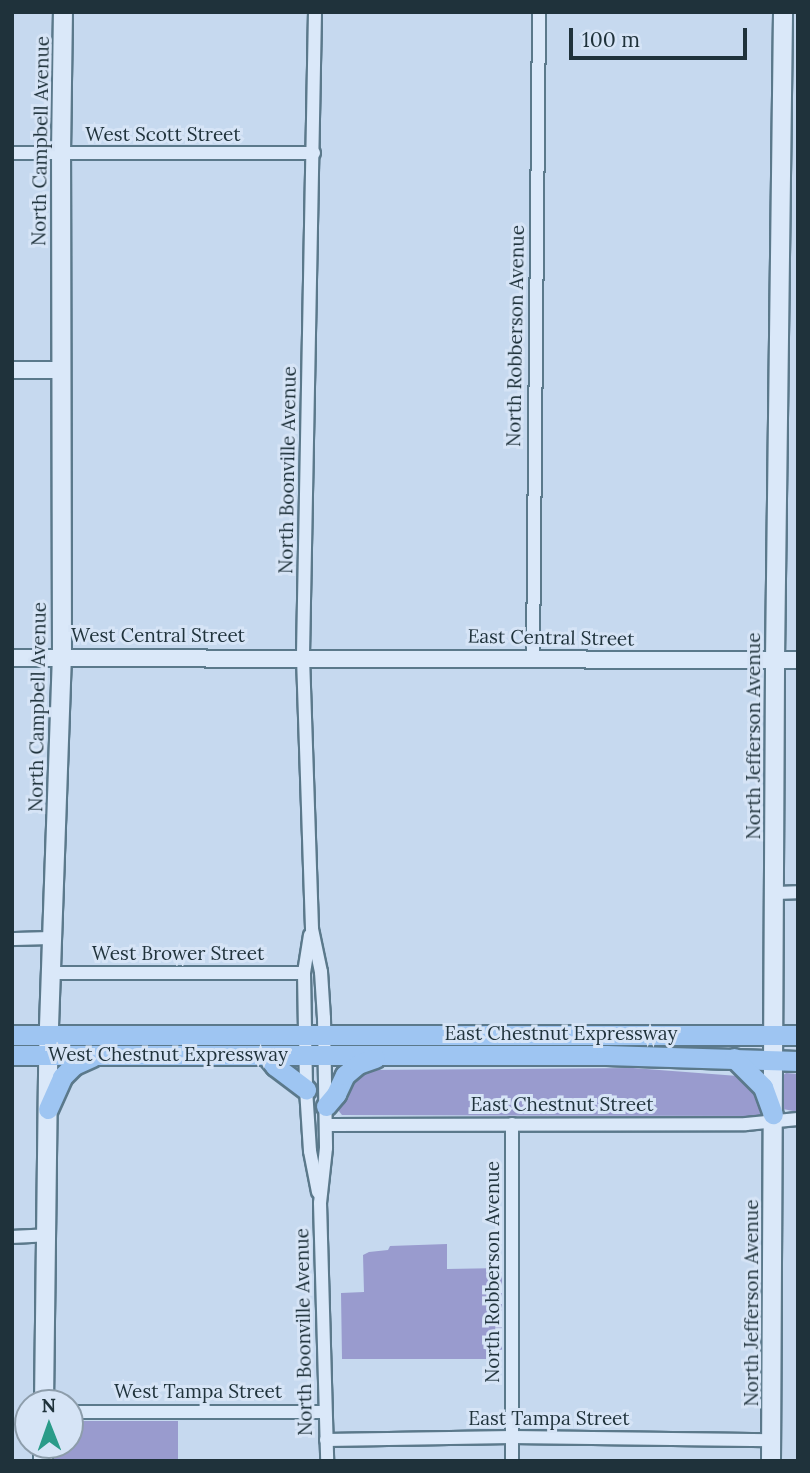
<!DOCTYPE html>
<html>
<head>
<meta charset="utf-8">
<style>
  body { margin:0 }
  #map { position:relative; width:810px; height:1473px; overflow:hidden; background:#c6d9ef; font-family:Lora,serif }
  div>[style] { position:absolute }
  .green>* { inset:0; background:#999bce }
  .roads { filter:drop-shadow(2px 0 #5b798b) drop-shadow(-2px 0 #5b798b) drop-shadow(0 2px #5b798b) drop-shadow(0 -2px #5b798b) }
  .minor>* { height:12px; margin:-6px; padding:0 6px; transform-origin:6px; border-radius:6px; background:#dae8f9 }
  .tertiary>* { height:16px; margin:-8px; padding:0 8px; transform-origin:8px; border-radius:8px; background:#dae8f9 }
  .secondary>* { height:18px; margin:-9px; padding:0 9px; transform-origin:9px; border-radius:9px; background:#dae8f9 }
  .primary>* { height:19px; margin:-9.5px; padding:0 9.5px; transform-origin:9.5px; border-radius:9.5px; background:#9ec5f2 }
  span { translate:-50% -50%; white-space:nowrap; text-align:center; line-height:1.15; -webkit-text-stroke:6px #d6e4f6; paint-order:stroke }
  .street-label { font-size:19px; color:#1f323b }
  .frame { position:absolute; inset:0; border:14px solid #1f323b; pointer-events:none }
  .north { position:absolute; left:14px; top:1389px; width:70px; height:70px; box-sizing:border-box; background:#d6e4f6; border:2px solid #8d9dab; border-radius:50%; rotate:359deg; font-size:19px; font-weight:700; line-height:28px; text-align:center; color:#1f323b }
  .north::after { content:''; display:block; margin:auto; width:24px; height:32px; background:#2a9b89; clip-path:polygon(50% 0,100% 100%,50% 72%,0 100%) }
  .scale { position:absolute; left:569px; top:28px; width:178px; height:32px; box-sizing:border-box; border:4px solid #1f323b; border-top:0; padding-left:9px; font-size:21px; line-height:24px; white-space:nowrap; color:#1f323b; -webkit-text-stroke:5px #d6e4f6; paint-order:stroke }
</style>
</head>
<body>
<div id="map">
  <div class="green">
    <div style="clip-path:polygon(633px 1068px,738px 1076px,754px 1088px,761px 1116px,342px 1115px,338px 1110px,347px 1082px,365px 1070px)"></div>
    <div style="clip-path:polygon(786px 1073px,798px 1074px,798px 1112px,783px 1109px,782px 1076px)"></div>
    <div style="clip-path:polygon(447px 1244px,447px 1269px,502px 1268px,502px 1359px,342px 1359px,341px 1293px,364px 1292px,363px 1255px,369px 1252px,388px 1250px,390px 1246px)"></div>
    <div style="clip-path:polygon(70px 1421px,178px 1421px,178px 1461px,53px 1461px,53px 1445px,70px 1445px)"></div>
  </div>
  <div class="roads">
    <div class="minor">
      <div style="left:315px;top:12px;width:645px;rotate:91.07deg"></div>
      <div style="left:303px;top:657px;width:272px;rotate:88.1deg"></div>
      <div style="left:312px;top:929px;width:44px;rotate:78.2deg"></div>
      <div style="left:321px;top:972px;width:46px;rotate:86.3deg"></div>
      <div style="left:324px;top:1018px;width:130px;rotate:89.1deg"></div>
      <div style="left:326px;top:1148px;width:55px;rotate:96.2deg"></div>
      <div style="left:320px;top:1203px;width:258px;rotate:88.4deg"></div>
      <div style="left:12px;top:153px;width:302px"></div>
      <div style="left:533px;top:660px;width:648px;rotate:-89.47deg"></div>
      <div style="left:775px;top:893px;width:23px;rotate:-2deg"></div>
      <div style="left:310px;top:935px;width:38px;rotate:99deg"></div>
      <div style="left:304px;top:973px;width:116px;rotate:89deg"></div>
      <div style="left:306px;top:1089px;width:62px;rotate:86.3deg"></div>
      <div style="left:310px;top:1151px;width:42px;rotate:79deg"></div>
      <div style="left:12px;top:939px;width:41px;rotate:-1.4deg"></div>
      <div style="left:52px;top:973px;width:252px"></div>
      <div style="left:326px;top:1125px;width:420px;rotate:-0.1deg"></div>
      <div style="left:746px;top:1124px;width:52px;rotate:-5.5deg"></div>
      <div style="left:12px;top:1237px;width:34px;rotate:-3deg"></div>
      <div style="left:70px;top:1412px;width:255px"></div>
      <div style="left:326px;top:1440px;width:186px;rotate:-0.9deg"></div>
      <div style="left:512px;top:1437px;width:260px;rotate:0.7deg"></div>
      <div style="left:512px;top:1461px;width:337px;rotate:-90deg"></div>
    </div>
    <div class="tertiary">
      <div style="left:12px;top:370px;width:50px"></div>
      <div style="left:12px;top:658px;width:786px;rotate:0.15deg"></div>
    </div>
    <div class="secondary">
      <div style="left:44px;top:1403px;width:348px;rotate:-89.3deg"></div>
      <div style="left:48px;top:1055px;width:397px;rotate:-88deg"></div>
      <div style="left:62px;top:658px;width:505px;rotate:-90.11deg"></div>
      <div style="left:61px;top:153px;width:141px;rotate:-89.2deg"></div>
      <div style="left:43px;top:1461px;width:16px;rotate:-90deg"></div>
      <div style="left:771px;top:1461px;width:801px;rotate:-89.71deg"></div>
      <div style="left:775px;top:660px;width:648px;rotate:-89.29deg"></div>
    </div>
    <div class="primary">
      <div style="left:12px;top:1035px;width:786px"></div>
      <div style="left:12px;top:1055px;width:594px"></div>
      <div style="left:606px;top:1055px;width:192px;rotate:1.8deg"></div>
      <div style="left:267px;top:1056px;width:13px;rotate:51deg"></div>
      <div style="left:275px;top:1066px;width:39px;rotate:37deg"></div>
      <div style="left:734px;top:1058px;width:41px;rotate:45deg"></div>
      <div style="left:763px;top:1087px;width:29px;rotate:70deg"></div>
      <div style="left:326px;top:1106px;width:16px;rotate:-50deg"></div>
      <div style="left:336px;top:1094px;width:21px;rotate:-65deg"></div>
      <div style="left:345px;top:1075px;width:17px;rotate:-40deg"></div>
      <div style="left:358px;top:1064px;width:18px;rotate:-19deg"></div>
      <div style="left:48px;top:1109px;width:35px;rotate:-66deg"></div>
      <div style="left:62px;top:1077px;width:17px;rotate:-45deg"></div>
      <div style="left:74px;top:1065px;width:20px;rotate:-24deg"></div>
    </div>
  </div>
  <div class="street-label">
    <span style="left:163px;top:135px">West Scott Street</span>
    <span style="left:41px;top:141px;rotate:-89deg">North Campbell Avenue</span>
    <span style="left:516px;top:336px;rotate:-89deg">North Robberson Avenue</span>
    <span style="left:288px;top:470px;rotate:-89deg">North Boonville Avenue</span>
    <span style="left:158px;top:636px">West Central Street</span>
    <span style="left:551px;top:638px;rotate:1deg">East Central Street</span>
    <span style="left:38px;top:707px;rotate:-89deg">North Campbell Avenue</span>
    <span style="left:754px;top:736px;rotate:-90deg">North Jefferson Avenue</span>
    <span style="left:178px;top:954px">West Brower Street</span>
    <span style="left:561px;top:1034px">East Chestnut Expressway</span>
    <span style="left:168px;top:1055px">West Chestnut Expressway</span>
    <span style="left:562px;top:1105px">East Chestnut Street</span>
    <span style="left:493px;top:1272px;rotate:-90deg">North Robberson Avenue</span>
    <span style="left:752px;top:1303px;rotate:-90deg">North Jefferson Avenue</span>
    <span style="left:304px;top:1332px;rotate:-91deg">North Boonville Avenue</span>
    <span style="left:198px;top:1392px">West Tampa Street</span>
    <span style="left:549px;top:1419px">East Tampa Street</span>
  </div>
  <div class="frame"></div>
  <div class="north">N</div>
  <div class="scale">100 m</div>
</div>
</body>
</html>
